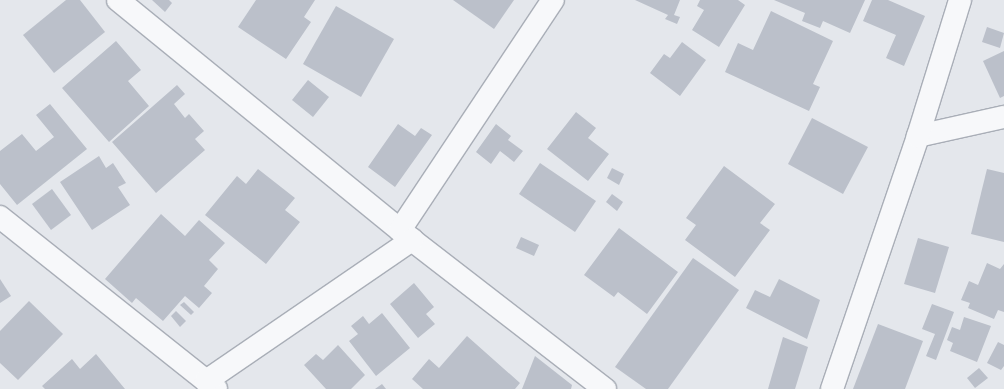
<!DOCTYPE html>
<html>
<head>
<meta charset="utf-8">
<style>
  body { margin:0 }
  #map { position:relative; width:1004px; height:389px; overflow:hidden; background:#e4e7ec; font-family:"Alegreya Sans",sans-serif }
  div>[style] { position:absolute }
  .building>* { inset:0; background:#bbc0ca }
  .roads { filter:drop-shadow(1px 0 #a9aeb7) drop-shadow(-1px 0 #a9aeb7) drop-shadow(0 1px #a9aeb7) drop-shadow(0 -1px #a9aeb7) }
  .minor>* { height:22px; margin:-11px; padding:0 11px; transform-origin:11px; border-radius:11px; background:#f7f8fa }
  .tertiary>* { height:22px; margin:-11px; padding:0 11px; transform-origin:11px; border-radius:11px; background:#f7f8fa }
  span { translate:-50% -50%; white-space:nowrap; text-align:center; line-height:1.15; -webkit-text-stroke:4px #f4f6f9; paint-order:stroke }
</style>
</head>
<body>
<div id="map">
  <div class="building">
    <div style="clip-path:polygon(66px 0,80px 0,105px 32px,54px 73px,23px 35px)"></div>
    <div style="clip-path:polygon(152px 0,169px 0,172px 3px,165px 12px)"></div>
    <div style="clip-path:polygon(256px 0,315px 0,304px 17px,311px 22px,286px 59px,238px 27px)"></div>
    <div style="clip-path:polygon(453px 0,514px 0,494px 29px)"></div>
    <div style="clip-path:polygon(635px 0,680px 0,674px 15px,680px 17px,677px 24px,665px 19px,668px 15px)"></div>
    <div style="clip-path:polygon(700px 0,738px 0,745px 5px,719px 47px,692px 30px,704px 10px,697px 6px)"></div>
    <div style="clip-path:polygon(774px 0,865px 0,850px 33px,823px 21px,820px 28px,802px 21px,805px 13px)"></div>
    <div style="clip-path:polygon(872px 0,888px 0,925px 16px,904px 66px,886px 58px,896px 35px,863px 21px)"></div>
    <div style="clip-path:polygon(336px 6px,394px 39px,361px 97px,303px 64px)"></div>
    <div style="clip-path:polygon(771px 11px,833px 41px,813px 84px,820px 87px,809px 111px,725px 72px,738px 43px,753px 50px)"></div>
    <div style="clip-path:polygon(987px 27px,1004px 33px,1000px 48px,982px 42px)"></div>
    <div style="clip-path:polygon(116px 41px,141px 70px,128px 81px,149px 106px,109px 142px,62px 88px)"></div>
    <div style="clip-path:polygon(682px 42px,706px 60px,680px 96px,650px 73px,664px 54px,670px 58px)"></div>
    <div style="clip-path:polygon(1004px 51px,1004px 96px,1000px 98px,983px 61px)"></div>
    <div style="clip-path:polygon(308px 80px,329px 97px,313px 117px,292px 100px)"></div>
    <div style="clip-path:polygon(177px 85px,185px 94px,174px 104px,185px 118px,189px 114px,204px 131px,195px 139px,205px 150px,156px 193px,112px 142px)"></div>
    <div style="clip-path:polygon(50px 104px,87px 149px,17px 205px,0 184px,0 151px,22px 134px,36px 151px,54px 137px,36px 115px)"></div>
    <div style="clip-path:polygon(576px 112px,596px 128px,588px 138px,609px 154px,588px 181px,547px 149px)"></div>
    <div style="clip-path:polygon(812px 118px,868px 147px,843px 194px,788px 164px)"></div>
    <div style="clip-path:polygon(398px 124px,415px 136px,421px 128px,432px 135px,395px 187px,368px 167px)"></div>
    <div style="clip-path:polygon(496px 124px,511px 136px,508px 140px,523px 151px,514px 162px,500px 151px,491px 164px,476px 152px)"></div>
    <div style="clip-path:polygon(99px 156px,106px 168px,113px 163px,126px 183px,118px 187px,130px 205px,92px 230px,60px 182px)"></div>
    <div style="clip-path:polygon(540px 163px,596px 201px,575px 232px,519px 194px)"></div>
    <div style="clip-path:polygon(724px 166px,775px 204px,760px 223px,770px 230px,735px 277px,685px 240px,696px 225px,686px 218px)"></div>
    <div style="clip-path:polygon(612px 168px,624px 174px,619px 185px,607px 178px)"></div>
    <div style="clip-path:polygon(258px 169px,295px 198px,285px 210px,300px 222px,266px 264px,205px 215px,237px 176px,246px 184px)"></div>
    <div style="clip-path:polygon(987px 169px,1004px 173px,1004px 242px,971px 234px)"></div>
    <div style="clip-path:polygon(52px 189px,71px 215px,51px 230px,32px 204px)"></div>
    <div style="clip-path:polygon(612px 194px,623px 202px,617px 211px,606px 202px)"></div>
    <div style="clip-path:polygon(161px 214px,185px 236px,199px 220px,225px 243px,209px 260px,218px 269px,204px 286px,212px 293px,199px 308px,185px 296px,163px 321px,136px 298px,132px 303px,105px 279px)"></div>
    <div style="clip-path:polygon(619px 228px,678px 272px,647px 314px,618px 292px,614px 297px,584px 275px)"></div>
    <div style="clip-path:polygon(521px 237px,539px 245px,534px 256px,516px 248px)"></div>
    <div style="clip-path:polygon(918px 238px,949px 247px,935px 293px,904px 284px)"></div>
    <div style="clip-path:polygon(693px 258px,739px 290px,668px 389px,646px 389px,615px 367px)"></div>
    <div style="clip-path:polygon(987px 263px,1000px 269px,1004px 264px,1004px 312px,998px 310px,994px 319px,968px 308px,970px 303px,961px 300px,969px 281px,978px 285px)"></div>
    <div style="clip-path:polygon(0 279px,11px 296px,0 303px)"></div>
    <div style="clip-path:polygon(779px 279px,820px 300px,807px 339px,746px 308px,755px 290px,770px 297px)"></div>
    <div style="clip-path:polygon(414px 283px,434px 307px,426px 314px,435px 324px,418px 338px,390px 304px)"></div>
    <div style="clip-path:polygon(29px 301px,63px 334px,18px 380px,0 363px,0 331px)"></div>
    <div style="clip-path:polygon(184px 302px,194px 312px,191px 315px,180px 305px)"></div>
    <div style="clip-path:polygon(932px 304px,954px 312px,936px 360px,926px 356px,935px 334px,922px 329px)"></div>
    <div style="clip-path:polygon(176px 311px,186px 321px,180px 327px,171px 316px)"></div>
    <div style="clip-path:polygon(382px 313px,410px 348px,376px 376px,349px 341px,358px 334px,351px 326px,363px 316px,369px 324px)"></div>
    <div style="clip-path:polygon(964px 317px,991px 326px,977px 362px,950px 351px,953px 343px,947px 340px,952px 327px,960px 330px)"></div>
    <div style="clip-path:polygon(878px 324px,923px 341px,905px 389px,853px 389px)"></div>
    <div style="clip-path:polygon(467px 336px,520px 383px,515px 389px,423px 389px,412px 379px,429px 359px,439px 368px)"></div>
    <div style="clip-path:polygon(783px 337px,808px 347px,795px 389px,768px 389px)"></div>
    <div style="clip-path:polygon(998px 342px,1004px 345px,1004px 366px,1001px 370px,987px 363px)"></div>
    <div style="clip-path:polygon(338px 345px,365px 375px,351px 389px,326px 389px,304px 365px,316px 354px,323px 360px)"></div>
    <div style="clip-path:polygon(96px 354px,125px 389px,45px 389px,42px 386px,72px 359px,80px 369px)"></div>
    <div style="clip-path:polygon(535px 356px,572px 385px,571px 389px,522px 389px)"></div>
    <div style="clip-path:polygon(979px 368px,988px 378px,975px 388px,967px 378px)"></div>
    <div style="clip-path:polygon(382px 384px,386px 389px,375px 389px)"></div>
  </div>
  <div class="roads">
    <div class="minor">
      <div style="left:118px;top:0;width:380px;rotate:39.2deg"></div>
      <div style="left:412px;top:240px;width:244px;rotate:37.7deg"></div>
      <div style="left:918px;top:136px;width:88px;rotate:-12.5deg"></div>
      <div style="left:0;top:217px;width:276px;rotate:38.5deg"></div>
      <div style="left:400px;top:230px;width:276px;rotate:-56.4deg"></div>
      <div style="left:206px;top:381px;width:250px;rotate:-34.4deg"></div>
    </div>
    <div class="tertiary">
      <div style="left:832px;top:389px;width:267px;rotate:-71.2deg"></div>
      <div style="left:918px;top:136px;width:142px;rotate:-72.8deg"></div>
    </div>
  </div>
</div>
</body>
</html>
